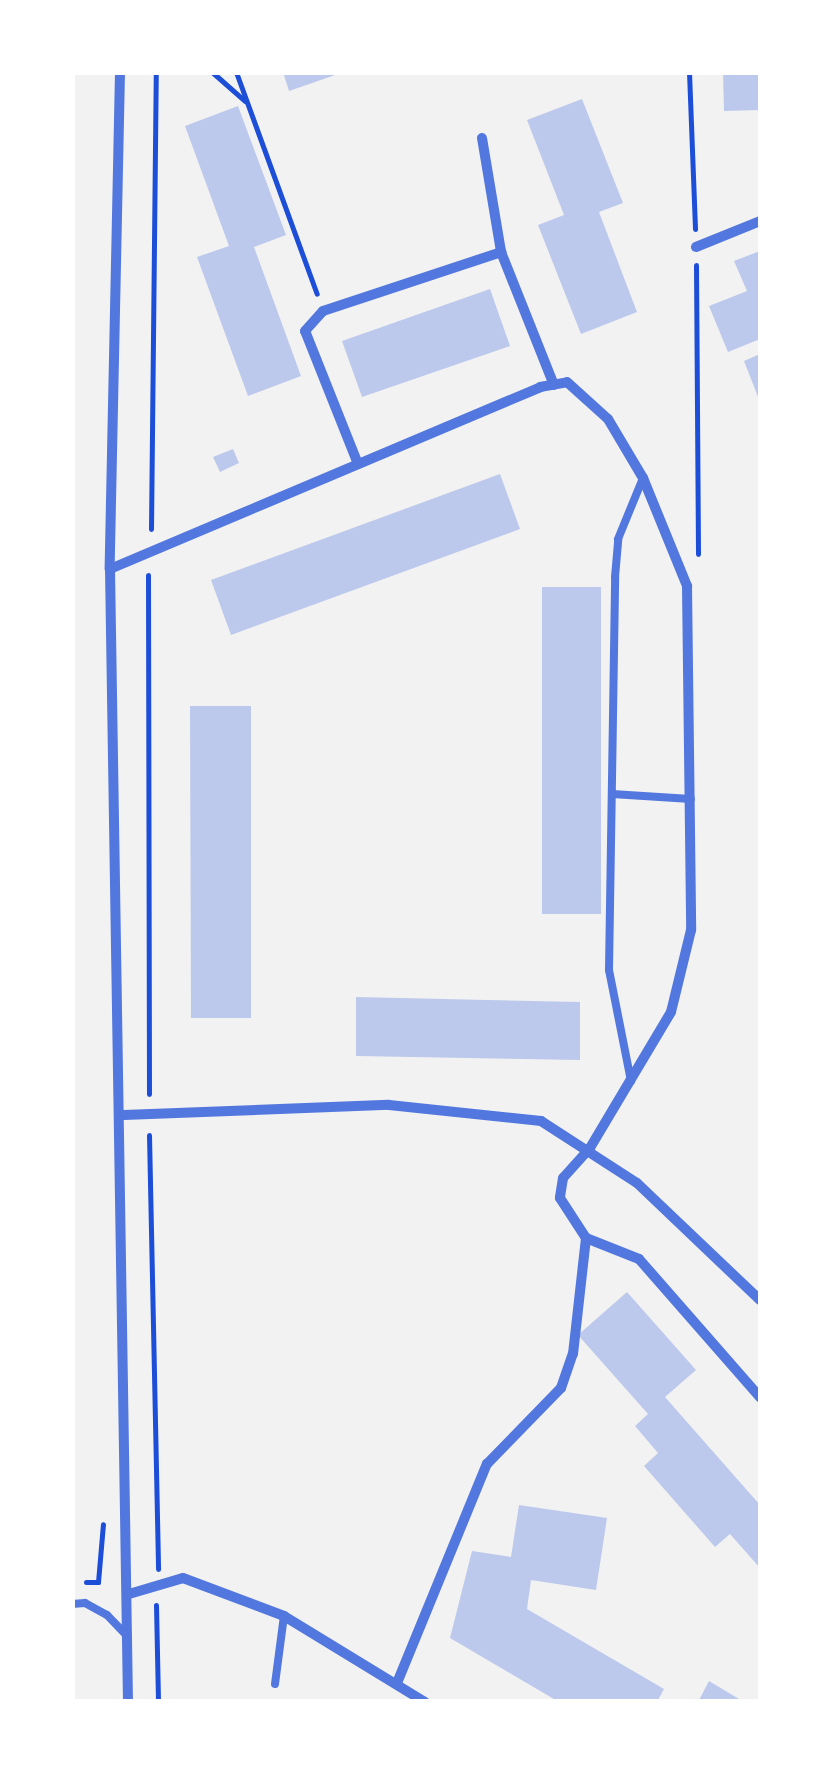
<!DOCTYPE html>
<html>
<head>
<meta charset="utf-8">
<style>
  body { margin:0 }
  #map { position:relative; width:833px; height:1774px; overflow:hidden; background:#f2f2f2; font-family:Poppins,sans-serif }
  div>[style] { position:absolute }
  .building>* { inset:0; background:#bdc9ec }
  .path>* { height:5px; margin:-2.5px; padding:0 2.5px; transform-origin:2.5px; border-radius:2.5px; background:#1d4ed8 }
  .service>* { height:8px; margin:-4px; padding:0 4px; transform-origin:4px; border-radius:4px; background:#5277de }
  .minor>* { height:10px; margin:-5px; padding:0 5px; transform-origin:5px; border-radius:5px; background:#5277de }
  span { translate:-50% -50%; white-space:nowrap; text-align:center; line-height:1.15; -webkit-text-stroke:10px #fff; paint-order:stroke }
  .frame { position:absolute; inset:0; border:75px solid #fff; pointer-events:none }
</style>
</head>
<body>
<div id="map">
  <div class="building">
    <div style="clip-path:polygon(283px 72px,341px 72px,341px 73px,289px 91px)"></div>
    <div style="clip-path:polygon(723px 72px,760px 72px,760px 110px,724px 111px)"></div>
    <div style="clip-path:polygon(582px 99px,623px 203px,599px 212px,637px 312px,581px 334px,538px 225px,564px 215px,527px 120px)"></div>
    <div style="clip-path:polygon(238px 106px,286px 235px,254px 247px,301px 376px,248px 396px,197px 257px,229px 246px,185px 126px)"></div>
    <div style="clip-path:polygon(760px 251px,760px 339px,728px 352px,709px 306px,747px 291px,734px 261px)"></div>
    <div style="clip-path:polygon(490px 289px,510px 346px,362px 397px,342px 341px)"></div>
    <div style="clip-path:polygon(760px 354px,760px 402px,744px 361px)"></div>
    <div style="clip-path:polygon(233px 449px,239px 463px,220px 472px,213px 457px)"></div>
    <div style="clip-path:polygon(500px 474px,520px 529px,231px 635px,211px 580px)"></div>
    <div style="clip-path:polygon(542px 587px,601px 587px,601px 914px,542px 914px)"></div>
    <div style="clip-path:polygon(190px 706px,251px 706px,251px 1018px,191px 1018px)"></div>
    <div style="clip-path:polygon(356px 997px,580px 1002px,580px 1060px,356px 1056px)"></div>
    <div style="clip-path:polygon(627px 1292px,696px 1370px,665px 1397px,760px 1505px,760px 1568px,730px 1534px,715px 1547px,644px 1466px,658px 1453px,635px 1426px,648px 1414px,578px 1335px)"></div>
    <div style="clip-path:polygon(519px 1505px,607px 1518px,596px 1590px,531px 1580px,527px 1609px,664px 1689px,657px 1702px,559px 1702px,450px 1638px,472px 1551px,511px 1557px)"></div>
    <div style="clip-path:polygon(709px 1681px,744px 1702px,698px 1702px)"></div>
  </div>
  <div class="path">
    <div style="left:212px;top:72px;width:44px;rotate:41.3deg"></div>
    <div style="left:236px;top:72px;width:236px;rotate:70deg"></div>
    <div style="left:689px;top:72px;width:157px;rotate:87.8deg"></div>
    <div style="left:696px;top:265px;width:289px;rotate:89.6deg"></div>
    <div style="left:151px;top:529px;width:457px;rotate:-89.4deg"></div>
    <div style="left:148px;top:575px;width:519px;rotate:89.89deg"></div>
    <div style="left:149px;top:1135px;width:434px;rotate:88.8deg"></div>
    <div style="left:86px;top:1582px;width:12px"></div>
    <div style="left:98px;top:1582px;width:58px;rotate:-85.1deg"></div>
    <div style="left:156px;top:1605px;width:97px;rotate:88.8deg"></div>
  </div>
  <div class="service">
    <div style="left:612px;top:794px;width:79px;rotate:3.6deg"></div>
    <div style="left:631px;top:1081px;width:113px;rotate:-101.2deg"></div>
    <div style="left:609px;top:970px;width:393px;rotate:-89.1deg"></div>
    <div style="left:615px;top:577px;width:38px;rotate:-85deg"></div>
    <div style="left:618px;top:539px;width:66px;rotate:-67.7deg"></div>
    <div style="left:72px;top:1604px;width:13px;rotate:-4deg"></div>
    <div style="left:85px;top:1603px;width:25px;rotate:29deg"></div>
    <div style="left:107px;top:1615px;width:29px;rotate:46deg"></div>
    <div style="left:275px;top:1684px;width:69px;rotate:-82.5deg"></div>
  </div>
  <div class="minor">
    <div style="left:120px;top:72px;width:497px;rotate:91.2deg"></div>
    <div style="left:110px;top:569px;width:1133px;rotate:89.09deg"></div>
    <div style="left:482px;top:138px;width:116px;rotate:80.5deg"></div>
    <div style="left:696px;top:247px;width:69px;rotate:-22.1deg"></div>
    <div style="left:358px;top:464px;width:143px;rotate:-111.7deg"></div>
    <div style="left:305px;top:331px;width:27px;rotate:-48deg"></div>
    <div style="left:323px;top:311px;width:188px;rotate:-18.3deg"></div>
    <div style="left:501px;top:252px;width:143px;rotate:68.3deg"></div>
    <div style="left:110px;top:569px;width:467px;rotate:-22.9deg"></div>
    <div style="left:540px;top:387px;width:27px;rotate:-10deg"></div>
    <div style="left:567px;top:382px;width:55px;rotate:42.1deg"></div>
    <div style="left:608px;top:419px;width:69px;rotate:59.3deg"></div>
    <div style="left:643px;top:478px;width:117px;rotate:67.8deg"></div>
    <div style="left:687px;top:586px;width:344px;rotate:89.3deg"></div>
    <div style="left:691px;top:930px;width:84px;rotate:103.7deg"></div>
    <div style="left:671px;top:1012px;width:158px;rotate:120.8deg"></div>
    <div style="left:590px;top:1148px;width:40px;rotate:132deg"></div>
    <div style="left:563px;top:1178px;width:20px;rotate:99deg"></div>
    <div style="left:560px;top:1198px;width:48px;rotate:57deg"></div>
    <div style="left:586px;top:1238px;width:57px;rotate:21.6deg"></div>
    <div style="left:639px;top:1259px;width:184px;rotate:48.8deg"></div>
    <div style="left:124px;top:1115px;width:265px;rotate:-2.2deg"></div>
    <div style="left:389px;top:1105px;width:153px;rotate:6deg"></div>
    <div style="left:541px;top:1121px;width:114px;rotate:32.9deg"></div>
    <div style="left:637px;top:1183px;width:170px;rotate:43.6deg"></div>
    <div style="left:129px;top:1594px;width:56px;rotate:-16.5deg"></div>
    <div style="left:183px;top:1578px;width:108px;rotate:20.6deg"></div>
    <div style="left:284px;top:1616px;width:165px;rotate:31.4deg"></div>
    <div style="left:397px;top:1683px;width:237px;rotate:-67.7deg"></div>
    <div style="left:487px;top:1464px;width:106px;rotate:-45.8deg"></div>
    <div style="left:561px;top:1388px;width:36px;rotate:-71deg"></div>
    <div style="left:573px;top:1354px;width:117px;rotate:-83.6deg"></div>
  </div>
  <div class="frame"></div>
</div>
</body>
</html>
